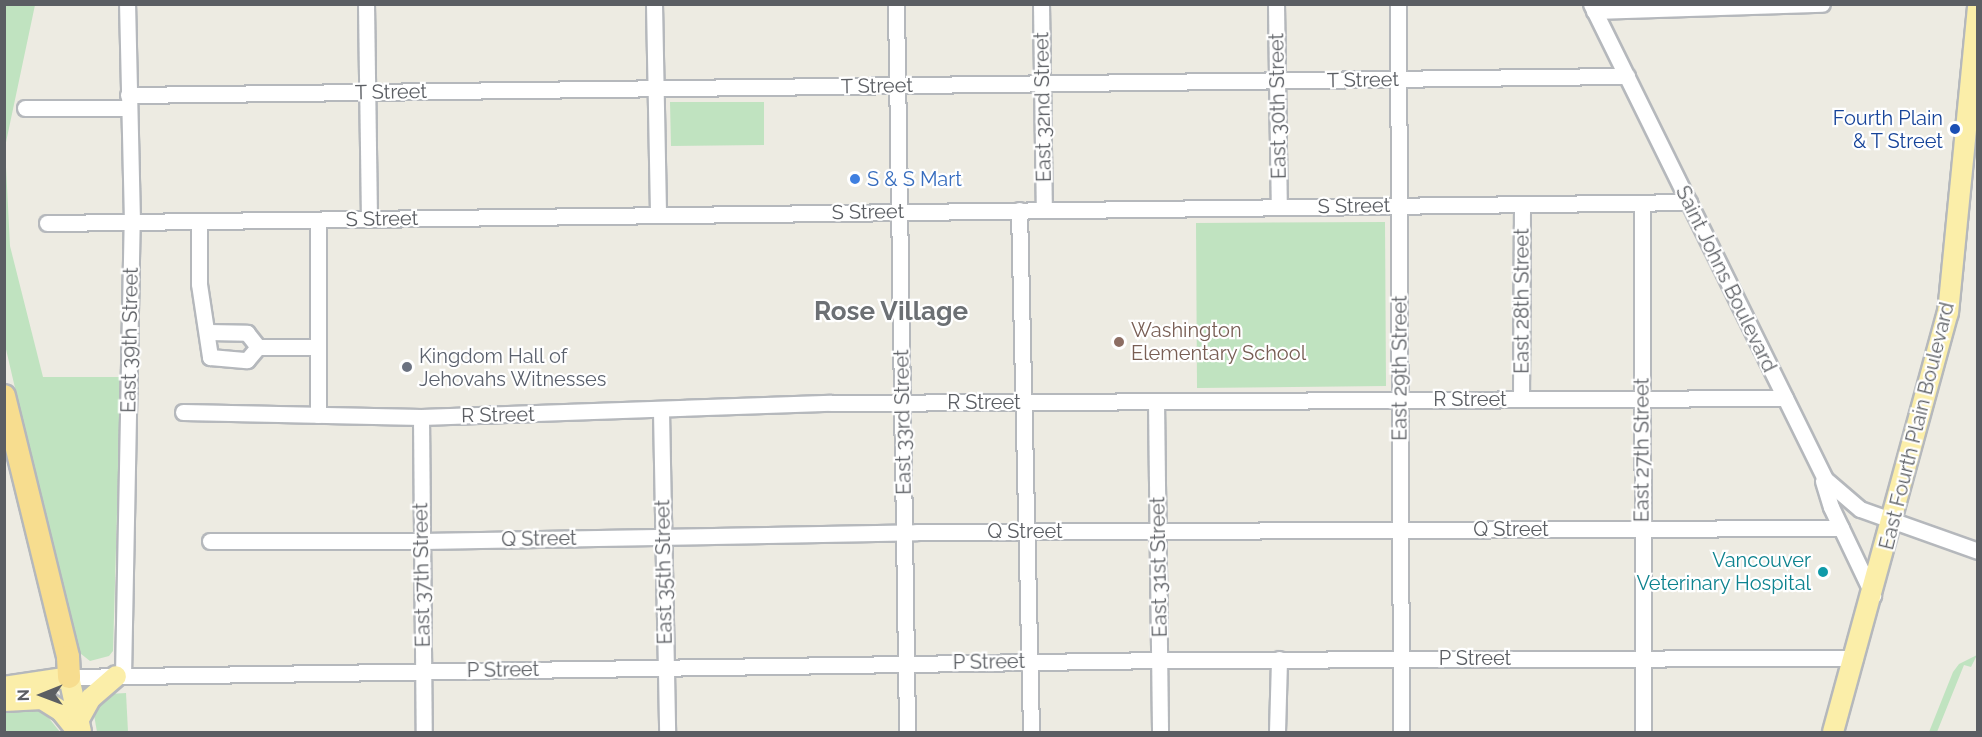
<!DOCTYPE html>
<html>
<head>
<meta charset="utf-8">
<style>
  body { margin:0 }
  #map { position:relative; width:1982px; height:737px; overflow:hidden; background:#edebe2; font-family:Raleway,sans-serif }
  div>[style] { position:absolute }
  .green>* { inset:0; background:#c0e3c0 }
  .roads { filter:drop-shadow(2px 0 #b5b8bc) drop-shadow(-2px 0 #b5b8bc) drop-shadow(0 2px #b5b8bc) drop-shadow(0 -2px #b5b8bc) }
  .minor>* { height:15px; margin:-7.5px; padding:0 7.5px; transform-origin:7.5px; border-radius:7.5px; background:#fff }
  .major>* { height:20px; margin:-10px; padding:0 10px; transform-origin:10px; border-radius:10px; background:#fbeea9 }
  .highway>* { height:22px; margin:-11px; padding:0 11px; transform-origin:11px; border-radius:11px; background:#f7dd8f }
  .dots>* { width:16px; height:16px; translate:-50% -50%; box-sizing:border-box; border:3px solid #fff; border-radius:50% }
  span { translate:-50% -50%; white-space:nowrap; text-align:center; line-height:1.15; -webkit-text-stroke:4.5px #fff; paint-order:stroke }
  .street-label { font-size:20px; color:#5b5e63 }
  .transit-label { font-size:20px; color:#164399 }
  .right { translate:-100% -50%; text-align:right }
  .shop-label { font-size:20px; color:#366cbe }
  .left { translate:0 -50%; text-align:left }
  .education-label { font-size:20px; color:#785e54 }
  .worship-label { font-size:20px; color:#5b616d }
  .culture-label { font-size:20px; color:#0d838f }
  .district-label { font-size:26px; color:#6c7074; font-weight:700 }
  .frame { position:absolute; inset:0; border:6px solid #5b5e63; pointer-events:none }
  .north { position:absolute; left:12px; top:665px; width:60px; height:60px; -webkit-text-stroke:4px #fff; paint-order:stroke; rotate:269deg; font-size:16px; font-weight:700; line-height:24px; text-align:center; color:#5b5e63 }
  .north::after { content:''; display:block; margin:auto; width:21px; height:27px; background:#5b5e63; clip-path:polygon(50% 0,100% 100%,50% 72%,0 100%) }
</style>
</head>
<body>
<div id="map">
  <div class="green">
    <div style="clip-path:polygon(4px 5px,35px 5px,5px 147px,10px 246px,43px 377px,121px 377px,113px 651px,109px 656px,90px 661px,76px 650px,5px 345px)"></div>
    <div style="clip-path:polygon(670px 102px,764px 102px,764px 145px,671px 146px)"></div>
    <div style="clip-path:polygon(1385px 222px,1386px 386px,1197px 388px,1196px 223px)"></div>
    <div style="clip-path:polygon(1977px 655px,1971px 667px,1964px 665px,1937px 732px,1929px 732px,1953px 672px,1959px 664px)"></div>
    <div style="clip-path:polygon(126px 693px,128px 732px,97px 732px,94px 715px,99px 703px,109px 694px)"></div>
    <div style="clip-path:polygon(40px 707px,60px 732px,5px 732px,4px 709px)"></div>
  </div>
  <div class="roads">
    <div class="minor">
      <div style="left:366px;top:4px;width:215px;rotate:89.2deg"></div>
      <div style="left:654px;top:4px;width:211px;rotate:88.9deg"></div>
      <div style="left:896px;top:4px;width:728px;rotate:89.13deg"></div>
      <div style="left:1041px;top:4px;width:206px;rotate:89.2deg"></div>
      <div style="left:1276px;top:4px;width:203px;rotate:89.2deg"></div>
      <div style="left:1398px;top:4px;width:728px;rotate:89.76deg"></div>
      <div style="left:1591px;top:4px;width:530px;rotate:63.77deg"></div>
      <div style="left:1825px;top:479px;width:46px;rotate:40.6deg"></div>
      <div style="left:1860px;top:509px;width:125px;rotate:19.6deg"></div>
      <div style="left:1594px;top:11px;width:228px;rotate:-1.8deg"></div>
      <div style="left:128px;top:95px;width:1499px;rotate:-0.73deg"></div>
      <div style="left:25px;top:108px;width:103px"></div>
      <div style="left:1642px;top:203px;width:529px;rotate:89.89deg"></div>
      <div style="left:1019px;top:210px;width:522px;rotate:88.68deg"></div>
      <div style="left:199px;top:221px;width:63px;rotate:90deg"></div>
      <div style="left:199px;top:284px;width:74px;rotate:81.4deg"></div>
      <div style="left:210px;top:357px;width:37px;rotate:5deg"></div>
      <div style="left:247px;top:360px;width:17px;rotate:-50deg"></div>
      <div style="left:47px;top:223px;width:1642px;rotate:-0.73deg"></div>
      <div style="left:208px;top:332px;width:39px;rotate:1deg"></div>
      <div style="left:247px;top:333px;width:18px;rotate:52deg"></div>
      <div style="left:258px;top:347px;width:60px"></div>
      <div style="left:1521px;top:399px;width:195px;rotate:-89.7deg"></div>
      <div style="left:1156px;top:401px;width:331px;rotate:89.3deg"></div>
      <div style="left:661px;top:411px;width:321px;rotate:88.9deg"></div>
      <div style="left:183px;top:412px;width:238px;rotate:1.2deg"></div>
      <div style="left:421px;top:417px;width:410px;rotate:-2deg"></div>
      <div style="left:831px;top:403px;width:954px;rotate:-0.3deg"></div>
      <div style="left:318px;top:415px;width:195px;rotate:-90deg"></div>
      <div style="left:421px;top:417px;width:315px;rotate:89.5deg"></div>
      <div style="left:1823px;top:481px;width:27px;rotate:73deg"></div>
      <div style="left:1831px;top:507px;width:98px;rotate:64.5deg"></div>
      <div style="left:210px;top:541px;width:212px"></div>
      <div style="left:422px;top:541px;width:495px;rotate:-1deg"></div>
      <div style="left:917px;top:532px;width:924px;rotate:-0.25deg"></div>
      <div style="left:123px;top:676px;width:454px;rotate:-88.9deg"></div>
      <div style="left:132px;top:222px;width:218px;rotate:-91.3deg"></div>
      <div style="left:69px;top:677px;width:1092px;rotate:-0.89deg"></div>
      <div style="left:1161px;top:660px;width:694px;rotate:-0.17deg"></div>
      <div style="left:1277px;top:732px;width:73px;rotate:-88.4deg"></div>
    </div>
    <div class="major">
      <div style="left:4px;top:687px;width:66px;rotate:-8.7deg"></div>
      <div style="left:69px;top:677px;width:56px;rotate:77.7deg"></div>
      <div style="left:4px;top:701px;width:38px;rotate:-3deg"></div>
      <div style="left:42px;top:699px;width:22px;rotate:32deg"></div>
      <div style="left:61px;top:711px;width:27px;rotate:51deg"></div>
      <div style="left:78px;top:721px;width:26px;rotate:-61deg"></div>
      <div style="left:91px;top:698px;width:33px;rotate:-41deg"></div>
      <div style="left:1833px;top:732px;width:434px;rotate:-74.7deg"></div>
      <div style="left:1948px;top:313px;width:307px;rotate:-84.4deg"></div>
    </div>
    <div class="highway">
      <div style="left:4px;top:396px;width:269px;rotate:76.2deg"></div>
      <div style="left:68px;top:657px;width:20px;rotate:87deg"></div>
    </div>
  </div>
  <div class="dots">
    <div style="left:1955px;top:129px;background:#1a4fb4"></div>
    <div style="left:855px;top:179px;background:#3f7fe0"></div>
    <div style="left:1119px;top:342px;background:#8d6e63"></div>
    <div style="left:407px;top:367px;background:#6b7280"></div>
    <div style="left:1823px;top:572px;background:#0f9aa8"></div>
  </div>
  <div class="street-label">
    <span style="left:1363px;top:80px;rotate:-1deg">T Street</span>
    <span style="left:877px;top:86px;rotate:-1deg">T Street</span>
    <span style="left:391px;top:92px;rotate:-1deg">T Street</span>
    <span style="left:1278px;top:106px;rotate:-91deg">East 30th Street</span>
    <span style="left:1043px;top:107px;rotate:-91deg">East 32nd Street</span>
    <span style="left:1354px;top:206px;rotate:-1deg">S Street</span>
    <span style="left:868px;top:212px;rotate:-1deg">S Street</span>
    <span style="left:382px;top:219px;rotate:-1deg">S Street</span>
    <span style="left:1726px;top:279px;rotate:64deg">Saint Johns Boulevard</span>
    <span style="left:1522px;top:301px;rotate:-90deg">East 28th Street</span>
    <span style="left:130px;top:340px;rotate:-89deg">East 39th Street</span>
    <span style="left:1400px;top:368px;rotate:-90deg">East 29th Street</span>
    <span style="left:1470px;top:399px">R Street</span>
    <span style="left:984px;top:402px">R Street</span>
    <span style="left:498px;top:415px;rotate:-1deg">R Street</span>
    <span style="left:903px;top:422px;rotate:-91deg">East 33rd Street</span>
    <span style="left:1917px;top:426px;rotate:-76deg">East Fourth Plain Boulevard</span>
    <span style="left:1642px;top:450px;rotate:-90deg">East 27th Street</span>
    <span style="left:1511px;top:529px">Q Street</span>
    <span style="left:1025px;top:531px">Q Street</span>
    <span style="left:539px;top:539px;rotate:-1deg">Q Street</span>
    <span style="left:1159px;top:567px;rotate:-91deg">East 31st Street</span>
    <span style="left:664px;top:572px;rotate:-91deg">East 35th Street</span>
    <span style="left:422px;top:575px;rotate:-91deg">East 37th Street</span>
    <span style="left:1475px;top:658px">P Street</span>
    <span style="left:989px;top:662px;rotate:-1deg">P Street</span>
    <span style="left:503px;top:670px;rotate:-1deg">P Street</span>
  </div>
  <div class="transit-label">
    <span class="right" style="left:1943px;top:130px">Fourth Plain<br>&amp; T Street</span>
  </div>
  <div class="shop-label">
    <span class="left" style="left:867px;top:179px">S &amp; S Mart</span>
  </div>
  <div class="education-label">
    <span class="left" style="left:1131px;top:342px">Washington<br>Elementary School</span>
  </div>
  <div class="worship-label">
    <span class="left" style="left:419px;top:368px">Kingdom Hall of<br>Jehovahs Witnesses</span>
  </div>
  <div class="culture-label">
    <span class="right" style="left:1811px;top:572px">Vancouver<br>Veterinary Hospital</span>
  </div>
  <div class="district-label">
    <span style="left:891px;top:312px">Rose Village</span>
  </div>
  <div class="frame"></div>
  <div class="north">N</div>
</div>
</body>
</html>
